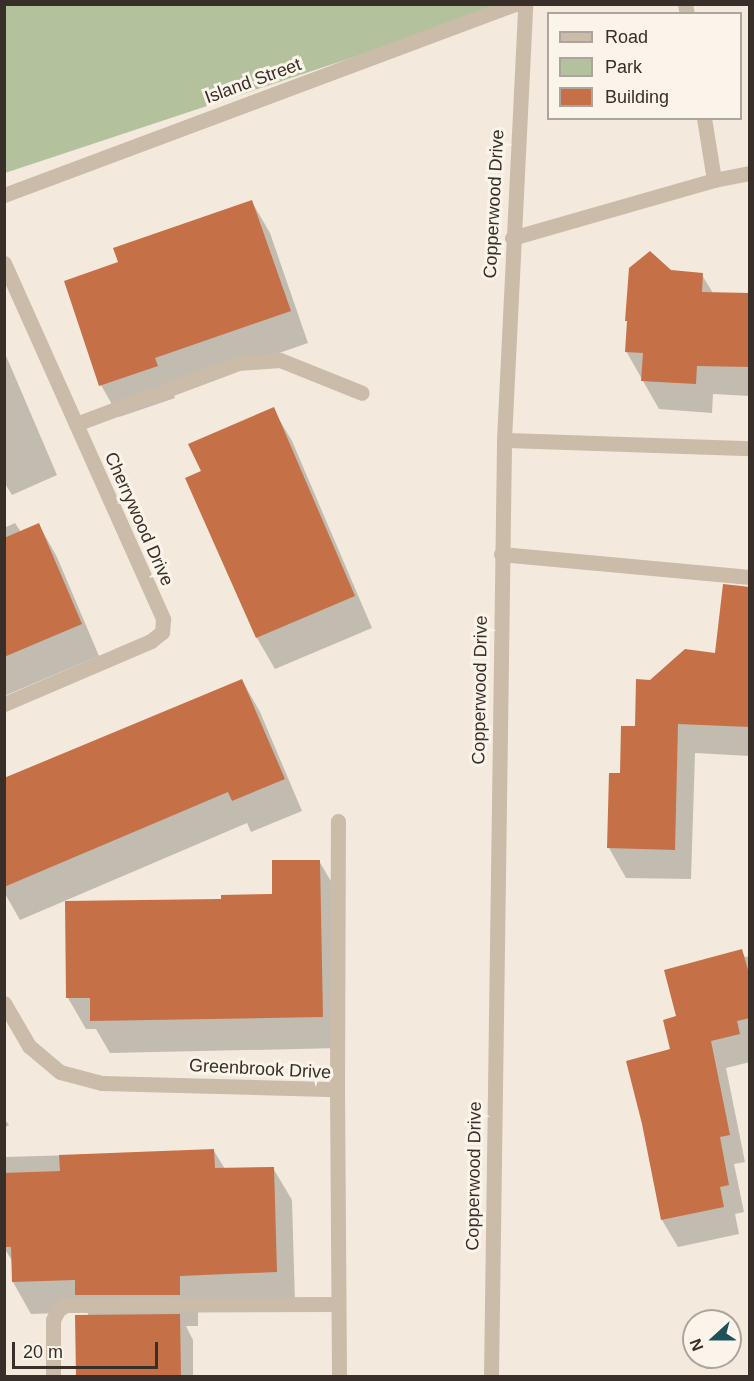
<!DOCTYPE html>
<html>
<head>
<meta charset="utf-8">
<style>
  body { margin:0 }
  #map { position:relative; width:754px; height:1381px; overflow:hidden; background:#f3eadd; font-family:Arial,sans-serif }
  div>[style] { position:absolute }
  .green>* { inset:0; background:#b3c29d }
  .shadow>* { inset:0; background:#0003 }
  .building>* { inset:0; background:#c67047 }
  .service>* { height:15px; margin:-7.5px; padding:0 7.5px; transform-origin:7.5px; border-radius:7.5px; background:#cbbba9 }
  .minor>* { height:15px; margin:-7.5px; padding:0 7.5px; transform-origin:7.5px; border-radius:7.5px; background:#cbbba9 }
  .tertiary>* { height:15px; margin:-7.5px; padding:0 7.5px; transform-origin:7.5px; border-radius:7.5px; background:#cbbba9 }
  span { translate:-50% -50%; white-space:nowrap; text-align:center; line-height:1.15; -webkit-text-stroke:6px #faf4ea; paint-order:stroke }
  .street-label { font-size:18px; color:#382f29 }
  .frame { position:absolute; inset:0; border:6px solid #382f29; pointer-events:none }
  .legend { position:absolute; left:547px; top:12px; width:195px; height:108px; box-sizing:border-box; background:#faf4ea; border:2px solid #aca59d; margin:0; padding:8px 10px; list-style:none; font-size:18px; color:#382f29 }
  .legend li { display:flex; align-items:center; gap:12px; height:30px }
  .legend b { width:30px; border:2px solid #aca59d }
  .north { position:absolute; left:682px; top:1309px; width:60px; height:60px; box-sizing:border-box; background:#faf4ea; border:2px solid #aca59d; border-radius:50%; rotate:249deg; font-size:16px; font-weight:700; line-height:24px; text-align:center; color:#382f29 }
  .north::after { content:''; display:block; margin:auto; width:21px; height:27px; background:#1e525a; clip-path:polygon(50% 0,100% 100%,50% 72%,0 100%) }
  .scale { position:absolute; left:12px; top:1342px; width:146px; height:27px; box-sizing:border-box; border:3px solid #382f29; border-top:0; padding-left:8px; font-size:18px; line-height:21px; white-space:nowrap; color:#382f29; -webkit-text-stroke:4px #faf4ea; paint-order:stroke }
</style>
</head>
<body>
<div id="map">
  <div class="green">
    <div style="clip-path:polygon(5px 4px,511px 5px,5px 173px)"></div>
  </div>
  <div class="shadow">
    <div style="clip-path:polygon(252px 202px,270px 233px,308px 343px,172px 390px,175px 398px,119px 417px,101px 385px,120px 263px)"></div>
    <div style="clip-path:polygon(670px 271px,702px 275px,713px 293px,750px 294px,750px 396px,713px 394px,712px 413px,659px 409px,626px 351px)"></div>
    <div style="clip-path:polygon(4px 351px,57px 475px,12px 495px,4px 482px)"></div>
    <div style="clip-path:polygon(273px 409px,292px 441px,372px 628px,275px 669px,257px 638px,203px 472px)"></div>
    <div style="clip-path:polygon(15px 523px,21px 532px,39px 525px,57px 557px,99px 656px,4px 696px,4px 528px)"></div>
    <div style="clip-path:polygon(716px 654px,750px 655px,750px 756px,695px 753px,691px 879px,626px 878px,609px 848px,611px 774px,621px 774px,651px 681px)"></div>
    <div style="clip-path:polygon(242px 680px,260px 712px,302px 811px,251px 832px,247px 823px,20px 920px,4px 892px,4px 779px)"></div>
    <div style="clip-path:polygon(319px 861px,338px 893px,341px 1048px,110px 1053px,96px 1029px,86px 1029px,68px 998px,222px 900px,273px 895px)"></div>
    <div style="clip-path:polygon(741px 951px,745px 957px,750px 956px,750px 1062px,726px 1068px,745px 1162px,734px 1164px,744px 1212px,735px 1214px,739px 1234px,678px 1247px,662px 1220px,644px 1124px,672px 1050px,678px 1017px)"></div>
    <div style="clip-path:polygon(4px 1118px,9px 1125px,4px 1128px)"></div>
    <div style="clip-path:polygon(214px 1151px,225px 1169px,273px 1168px,292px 1200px,295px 1303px,198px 1307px,198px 1326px,186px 1326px,193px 1340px,193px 1376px,77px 1376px,89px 1316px,87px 1312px,31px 1314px,13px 1282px,13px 1262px,4px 1248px,4px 1157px)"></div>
  </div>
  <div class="building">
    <div style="clip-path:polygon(252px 200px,291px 311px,155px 358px,158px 366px,99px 386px,64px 281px,118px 262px,113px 248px)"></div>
    <div style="clip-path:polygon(650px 251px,671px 270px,703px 273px,702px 292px,750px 293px,750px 367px,697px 366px,696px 384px,641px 381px,643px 353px,625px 352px,627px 321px,625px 321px,629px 268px)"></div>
    <div style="clip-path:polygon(274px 407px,355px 596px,256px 638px,185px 478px,201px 471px,188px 444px)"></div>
    <div style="clip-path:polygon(39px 523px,82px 624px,4px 657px,4px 538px)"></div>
    <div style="clip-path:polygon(723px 584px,750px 587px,750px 727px,678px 724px,675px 850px,607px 848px,609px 773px,620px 773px,621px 726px,635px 726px,636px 679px,650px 680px,685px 649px,715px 653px)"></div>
    <div style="clip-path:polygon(242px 679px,285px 779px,232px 801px,228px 792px,4px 887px,4px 778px)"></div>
    <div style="clip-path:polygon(272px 860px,320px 860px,323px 1017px,90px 1021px,90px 998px,66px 998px,65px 901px,221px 899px,221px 895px,272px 894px)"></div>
    <div style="clip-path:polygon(742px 949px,750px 977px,750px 1018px,737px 1021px,740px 1034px,711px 1041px,730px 1135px,720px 1137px,729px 1185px,720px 1187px,724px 1207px,661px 1220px,642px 1124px,626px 1061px,670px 1049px,663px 1020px,676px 1016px,664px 970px)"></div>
    <div style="clip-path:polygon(214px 1149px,215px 1168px,274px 1167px,277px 1272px,180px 1276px,180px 1295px,75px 1295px,75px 1280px,12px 1282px,11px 1247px,4px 1247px,4px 1173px,60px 1171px,59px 1155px)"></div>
    <div style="clip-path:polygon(180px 1314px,181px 1377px,76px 1377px,75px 1315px)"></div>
  </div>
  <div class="service">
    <div style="left:685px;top:4px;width:10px;rotate:79deg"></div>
    <div style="left:704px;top:118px;width:63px;rotate:80.8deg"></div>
    <div style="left:512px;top:238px;width:210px;rotate:-16deg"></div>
    <div style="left:714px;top:180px;width:37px;rotate:-11deg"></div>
    <div style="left:76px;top:424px;width:173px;rotate:-20.6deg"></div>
    <div style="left:238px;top:363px;width:42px;rotate:-4.1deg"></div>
    <div style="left:280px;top:360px;width:88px;rotate:21.9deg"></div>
    <div style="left:501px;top:554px;width:250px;rotate:5.3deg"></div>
    <div style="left:337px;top:1089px;width:268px;rotate:-89.8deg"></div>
    <div style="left:53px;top:1376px;width:56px;rotate:-90deg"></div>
    <div style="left:53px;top:1320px;width:11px;rotate:-63deg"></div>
    <div style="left:58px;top:1310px;width:9px;rotate:-32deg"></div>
    <div style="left:66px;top:1305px;width:272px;rotate:-0.2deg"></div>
  </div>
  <div class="minor">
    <div style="left:4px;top:263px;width:390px;rotate:65.9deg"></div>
    <div style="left:163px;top:619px;width:13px;rotate:94deg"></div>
    <div style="left:162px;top:632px;width:14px;rotate:141deg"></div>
    <div style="left:151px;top:641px;width:160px;rotate:156.8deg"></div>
    <div style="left:504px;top:440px;width:246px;rotate:1.9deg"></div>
    <div style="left:4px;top:1003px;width:50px;rotate:59.8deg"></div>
    <div style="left:29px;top:1046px;width:40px;rotate:40deg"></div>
    <div style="left:60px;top:1072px;width:43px;rotate:14.7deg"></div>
    <div style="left:102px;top:1083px;width:235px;rotate:1.5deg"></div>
    <div style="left:337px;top:1089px;width:287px;rotate:89.6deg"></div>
    <div style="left:491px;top:1376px;width:936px;rotate:-89.2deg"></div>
    <div style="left:504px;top:440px;width:437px;rotate:-87.2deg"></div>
  </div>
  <div class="tertiary">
    <div style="left:4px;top:195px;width:546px;rotate:-20.49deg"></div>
  </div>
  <div class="street-label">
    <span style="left:253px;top:81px;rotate:-20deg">Island Street</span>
    <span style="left:494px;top:204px;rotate:-87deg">Copperwood Drive</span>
    <span style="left:139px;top:519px;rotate:66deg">Cherrywood Drive</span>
    <span style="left:480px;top:690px;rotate:-89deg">Copperwood Drive</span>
    <span style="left:260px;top:1069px;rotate:3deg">Greenbrook Drive</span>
    <span style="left:474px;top:1176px;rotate:-89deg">Copperwood Drive</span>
  </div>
  <div class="frame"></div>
  <ul class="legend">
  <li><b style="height:8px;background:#cbbba9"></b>Road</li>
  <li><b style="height:16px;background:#b3c29d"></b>Park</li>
  <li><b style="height:16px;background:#c67047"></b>Building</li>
  </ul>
  <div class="north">N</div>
  <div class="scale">20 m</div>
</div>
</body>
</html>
